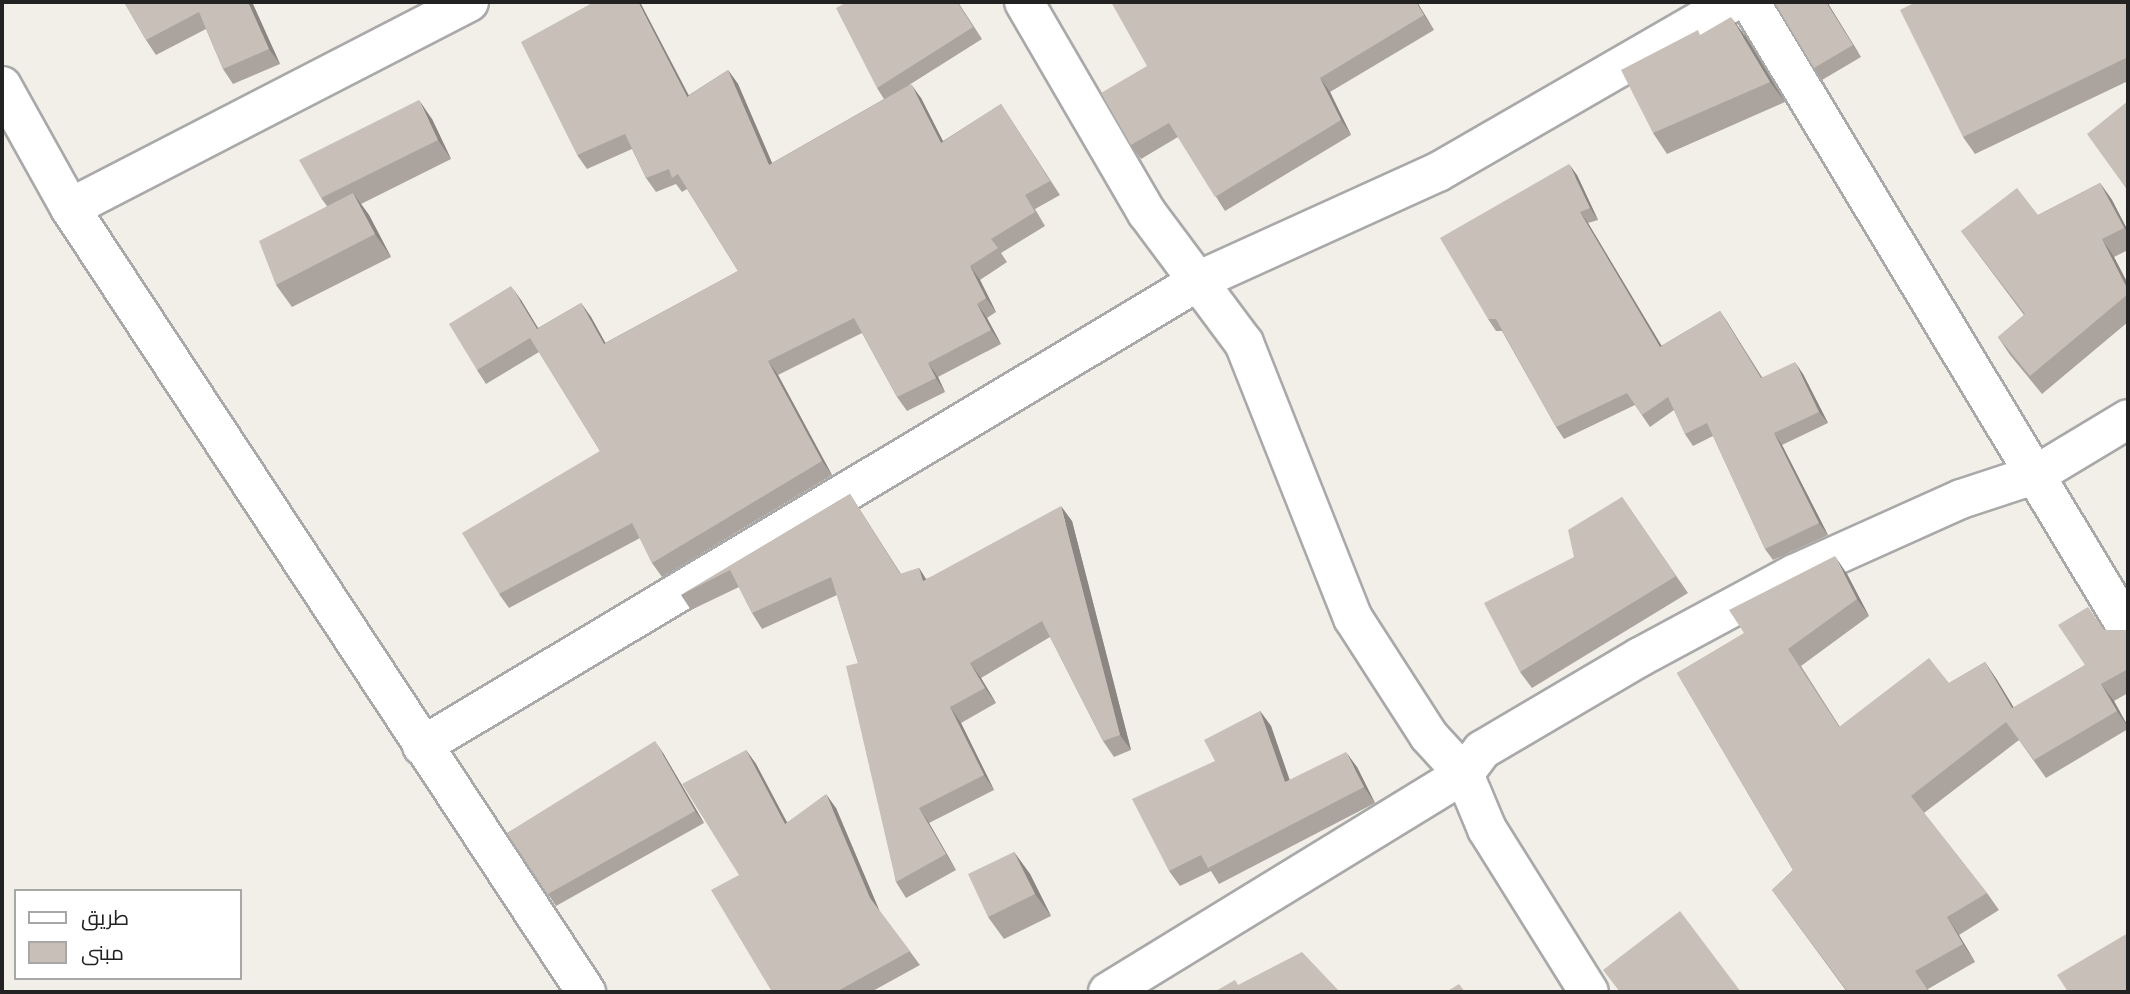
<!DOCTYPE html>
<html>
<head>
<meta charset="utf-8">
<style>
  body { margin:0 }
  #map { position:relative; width:2130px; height:994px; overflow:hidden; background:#f2efe9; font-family:Poppins,Cairo,sans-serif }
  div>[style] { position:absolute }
  .roads { filter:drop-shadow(2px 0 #a9a9a9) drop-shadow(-2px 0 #a9a9a9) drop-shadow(0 2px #a9a9a9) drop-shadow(0 -2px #a9a9a9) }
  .minor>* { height:38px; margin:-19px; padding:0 19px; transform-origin:19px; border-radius:19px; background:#fff }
  .tertiary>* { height:38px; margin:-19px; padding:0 19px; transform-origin:19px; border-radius:19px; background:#fff }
  .wall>* { inset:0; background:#aba49e }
  .shaded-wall>* { inset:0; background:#8b8681 }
  .building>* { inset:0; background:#c7bfb8 }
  span { translate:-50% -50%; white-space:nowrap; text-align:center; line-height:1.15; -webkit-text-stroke:5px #fff; paint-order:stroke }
  .frame { position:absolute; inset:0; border:4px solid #222; pointer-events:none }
  .legend { position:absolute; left:14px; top:889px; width:228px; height:91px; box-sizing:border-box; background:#fff; border:2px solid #a7a7a7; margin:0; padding:9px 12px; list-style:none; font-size:21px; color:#222 }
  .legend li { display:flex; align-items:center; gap:14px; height:35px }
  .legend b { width:35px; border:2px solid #a7a7a7 }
</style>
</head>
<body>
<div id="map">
  <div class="roads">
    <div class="minor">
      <div style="left:1024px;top:2px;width:244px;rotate:59.8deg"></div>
      <div style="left:1147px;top:213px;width:162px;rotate:53.3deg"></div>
      <div style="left:1244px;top:343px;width:296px;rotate:68.4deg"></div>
      <div style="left:1353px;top:618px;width:140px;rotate:57.2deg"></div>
      <div style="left:1429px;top:736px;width:52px;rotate:47.4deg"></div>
      <div style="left:1464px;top:774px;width:60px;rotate:67.3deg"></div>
      <div style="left:1487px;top:829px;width:192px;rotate:58deg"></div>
      <div style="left:1750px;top:2px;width:732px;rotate:58.92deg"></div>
      <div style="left:70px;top:208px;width:449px;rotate:-27.3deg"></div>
      <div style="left:422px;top:746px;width:909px;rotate:-30.91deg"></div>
      <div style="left:1202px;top:279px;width:259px;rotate:-24.4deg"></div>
      <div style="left:1438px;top:172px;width:340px;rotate:-30deg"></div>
      <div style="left:1108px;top:992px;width:417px;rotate:-31.5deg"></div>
      <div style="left:1464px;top:774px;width:30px;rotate:-53deg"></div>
      <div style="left:1482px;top:750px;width:183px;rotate:-30.5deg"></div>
      <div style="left:1640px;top:657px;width:175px;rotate:-28.3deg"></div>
      <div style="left:1794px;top:574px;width:183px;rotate:-24.2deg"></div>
      <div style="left:1961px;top:499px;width:80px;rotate:-18.2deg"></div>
      <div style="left:2037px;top:474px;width:106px;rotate:-31.1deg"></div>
    </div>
    <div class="tertiary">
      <div style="left:2px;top:86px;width:140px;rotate:60.9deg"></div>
      <div style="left:70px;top:208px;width:939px;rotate:56.65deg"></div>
    </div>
  </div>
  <div class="wall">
    <div style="clip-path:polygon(124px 2px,252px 2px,280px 64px,233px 84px,223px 69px,206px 29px,156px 55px,146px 40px)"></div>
    <div style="clip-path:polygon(958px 2px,982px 39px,909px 85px,921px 98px,943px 141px,1001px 104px,1060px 195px,1035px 209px,1045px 226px,1001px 253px,1007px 262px,980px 280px,996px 312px,987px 318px,1001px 344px,938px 377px,945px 392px,907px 411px,897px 397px,862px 333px,778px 375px,832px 475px,662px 577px,652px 563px,640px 538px,509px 608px,499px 594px,600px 451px,539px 352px,486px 384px,477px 370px,521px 300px,538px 328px,581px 303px,591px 317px,605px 343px,738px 271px,687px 189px,682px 192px,676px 184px,656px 192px,646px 178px,632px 149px,587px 169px,577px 155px,689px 95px,728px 70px,738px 84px,772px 163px,884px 99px,877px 88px,930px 3px)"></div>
    <div style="clip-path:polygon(1417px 2px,1434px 30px,1330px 92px,1351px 135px,1225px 211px,1178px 137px,1141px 159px,1131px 145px,1147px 66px)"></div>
    <div style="clip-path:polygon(1776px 2px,1827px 2px,1861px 57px,1822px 80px,1814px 68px)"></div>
    <div style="clip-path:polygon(2128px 2px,2128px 81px,1975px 154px,1963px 137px)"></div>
    <div style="clip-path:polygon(1701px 35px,1746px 37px,1785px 102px,1667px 154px,1653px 133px)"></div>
    <div style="clip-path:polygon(432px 119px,451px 159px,361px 204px,369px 215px,391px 257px,292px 307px,276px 285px,327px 206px,321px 198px)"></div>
    <div style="clip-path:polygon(1577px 175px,1598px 220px,1588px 223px,1661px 346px,1720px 311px,1762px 377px,1803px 374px,1828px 423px,1782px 445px,1828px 535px,1773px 560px,1765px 549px,1713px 436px,1693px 446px,1685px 434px,1674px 410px,1650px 427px,1635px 405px,1564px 439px,1556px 427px,1502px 331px,1496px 331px,1488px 319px)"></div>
    <div style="clip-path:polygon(2100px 183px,2112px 200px,2128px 231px,2128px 250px,2114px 257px,2128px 284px,2128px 322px,2042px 394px,2010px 355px,1998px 337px,2024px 315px,1961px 231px,2038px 215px)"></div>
    <div style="clip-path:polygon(850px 494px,901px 574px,919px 568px,926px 579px,1072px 521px,1131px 750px,1114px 757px,1103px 741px,1050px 637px,981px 678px,996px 703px,961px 723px,994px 790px,929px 823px,956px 870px,906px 898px,896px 882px,858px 663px,837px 595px,762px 629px,752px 613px,739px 587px,691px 610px,681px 595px)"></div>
    <div style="clip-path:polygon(1622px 497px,1688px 593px,1532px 688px,1520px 672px,1574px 557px)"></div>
    <div style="clip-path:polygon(1847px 574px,1869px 616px,1801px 666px,1840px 727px,1949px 683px,1985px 662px,1997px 680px,2014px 708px,2085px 665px,2104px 630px,2127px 630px,2128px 628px,2128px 693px,2114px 701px,2128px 726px,2128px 729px,2046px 778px,2019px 740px,1924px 813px,1987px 893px,1999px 910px,1959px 935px,1975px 962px,1928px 989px,1930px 992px,1847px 992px,1772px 890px,1793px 870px,1677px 673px)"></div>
    <div style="clip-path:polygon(1260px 711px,1271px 726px,1289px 780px,1357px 767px,1375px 803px,1219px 884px,1211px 871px,1180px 886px,1169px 871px,1215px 761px)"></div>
    <div style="clip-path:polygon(746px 750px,756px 764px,787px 822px,836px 808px,879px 910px,920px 965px,871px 992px,772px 992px,739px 875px)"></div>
    <div style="clip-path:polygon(663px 753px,704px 823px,556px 906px,507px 833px)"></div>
    <div style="clip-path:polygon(1014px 852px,1030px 874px,1051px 916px,1004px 939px,988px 917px)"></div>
  </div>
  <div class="shaded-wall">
    <div style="clip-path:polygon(248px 2px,252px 2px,280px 64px,269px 49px)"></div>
    <div style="clip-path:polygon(638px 2px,640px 2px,697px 111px,687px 97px)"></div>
    <div style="clip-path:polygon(1416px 2px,1417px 2px,1434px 30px,1424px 15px)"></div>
    <div style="clip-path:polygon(1826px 2px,1827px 2px,1861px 57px,1853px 45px)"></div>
    <div style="clip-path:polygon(1731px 17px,1746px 37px,1785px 102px,1770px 82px)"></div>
    <div style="clip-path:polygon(728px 70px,738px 84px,779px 179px,769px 165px)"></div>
    <div style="clip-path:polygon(1320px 78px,1330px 92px,1351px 135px,1341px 120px)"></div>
    <div style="clip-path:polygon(911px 84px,921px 98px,951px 157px,941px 143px)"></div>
    <div style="clip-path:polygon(419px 100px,432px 119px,451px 159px,438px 140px)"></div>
    <div style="clip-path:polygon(1569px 164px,1577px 175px,1598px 220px,1590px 208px)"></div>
    <div style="clip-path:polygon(2100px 183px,2112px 200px,2128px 231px,2128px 234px)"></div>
    <div style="clip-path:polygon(353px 193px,369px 215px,391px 257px,375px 234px)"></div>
    <div style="clip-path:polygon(1580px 212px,1588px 223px,1669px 358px,1660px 347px)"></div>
    <div style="clip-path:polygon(2102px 239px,2114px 257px,2128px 284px,2128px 290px)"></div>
    <div style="clip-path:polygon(970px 266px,980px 280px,996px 312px,986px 298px)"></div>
    <div style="clip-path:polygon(511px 286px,521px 300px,547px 343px,537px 329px)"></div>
    <div style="clip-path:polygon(581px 303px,591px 317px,614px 358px,604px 344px)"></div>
    <div style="clip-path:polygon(977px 304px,987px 318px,1001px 344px,991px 330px)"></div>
    <div style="clip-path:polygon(1720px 311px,1728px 323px,1769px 390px,1761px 378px)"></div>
    <div style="clip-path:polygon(768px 361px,778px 375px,832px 475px,822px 461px)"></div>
    <div style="clip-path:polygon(1795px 362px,1803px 374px,1828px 423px,1819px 412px)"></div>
    <div style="clip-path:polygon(928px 363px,938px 377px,945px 392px,936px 378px)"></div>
    <div style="clip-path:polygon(1774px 433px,1782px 445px,1828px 535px,1819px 523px)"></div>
    <div style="clip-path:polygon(1061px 506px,1072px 521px,1131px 750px,1120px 735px)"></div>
    <div style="clip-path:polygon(1835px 556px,1847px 574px,1869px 616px,1857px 599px)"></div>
    <div style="clip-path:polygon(919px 568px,929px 584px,923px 581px)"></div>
    <div style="clip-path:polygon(1985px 662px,1997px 680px,2025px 726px,2012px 708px)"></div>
    <div style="clip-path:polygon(970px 663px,981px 678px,996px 703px,985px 688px)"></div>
    <div style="clip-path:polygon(2101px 684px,2114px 701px,2128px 727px,2117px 711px)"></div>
    <div style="clip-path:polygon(950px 707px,961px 723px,994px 790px,984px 775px)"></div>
    <div style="clip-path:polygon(1260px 711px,1271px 726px,1296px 798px,1285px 782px)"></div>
    <div style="clip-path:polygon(655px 741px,663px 753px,704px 823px,695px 811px)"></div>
    <div style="clip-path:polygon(746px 750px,756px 764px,795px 838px,785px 824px)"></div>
    <div style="clip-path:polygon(1346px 752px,1357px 767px,1375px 803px,1364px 787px)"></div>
    <div style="clip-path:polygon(826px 794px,836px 808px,880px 912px,870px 898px)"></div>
    <div style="clip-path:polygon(919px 808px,929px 823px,956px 870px,946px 854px)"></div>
    <div style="clip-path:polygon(1014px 852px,1030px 874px,1051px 916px,1035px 894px)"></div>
    <div style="clip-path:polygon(1947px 917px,1959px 935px,1975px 962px,1963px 944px)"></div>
  </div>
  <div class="building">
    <div style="clip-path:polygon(124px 2px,248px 2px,269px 49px,223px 69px,199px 12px,146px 40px)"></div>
    <div style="clip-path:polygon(594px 2px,638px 2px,687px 97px,728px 70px,769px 165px,911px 84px,941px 143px,1001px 104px,1050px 181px,1025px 195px,1035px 212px,991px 239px,998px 248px,970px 266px,986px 298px,977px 304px,991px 330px,928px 363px,936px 378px,897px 397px,854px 318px,768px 361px,822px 461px,652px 563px,632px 523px,499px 594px,462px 533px,600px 451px,530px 338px,477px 370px,449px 324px,511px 286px,537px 329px,581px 303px,604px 344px,738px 271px,678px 174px,672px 178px,669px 169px,646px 178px,625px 134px,577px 155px,521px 42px)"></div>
    <div style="clip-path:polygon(847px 2px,927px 2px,929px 4px,932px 2px,957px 2px,973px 27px,877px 88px,836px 8px)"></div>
    <div style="clip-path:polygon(1111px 2px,1416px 2px,1424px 15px,1320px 78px,1341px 120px,1215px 197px,1169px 123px,1131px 145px,1101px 93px,1147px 66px)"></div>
    <div style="clip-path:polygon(1776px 2px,1826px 2px,1853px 45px,1814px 68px,1775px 3px)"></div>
    <div style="clip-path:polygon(1916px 2px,2128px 2px,2128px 57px,1963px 137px,1900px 10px)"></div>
    <div style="clip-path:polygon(1731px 17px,1770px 82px,1653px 133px,1621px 70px,1698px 30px,1700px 35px)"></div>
    <div style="clip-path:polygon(419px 100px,438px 140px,321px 198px,299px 160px)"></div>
    <div style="clip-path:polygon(2128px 101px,2128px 191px,2087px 134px)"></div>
    <div style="clip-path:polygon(1569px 164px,1590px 208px,1580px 212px,1660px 347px,1720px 311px,1761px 378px,1795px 362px,1819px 412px,1774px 433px,1819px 523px,1765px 549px,1707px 423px,1685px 434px,1668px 397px,1642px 415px,1627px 393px,1556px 427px,1496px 319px,1488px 319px,1440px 238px)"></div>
    <div style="clip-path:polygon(2100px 183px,2124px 228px,2102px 239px,2128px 290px,2128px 294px,2030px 376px,1998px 337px,2025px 314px,1961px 231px,2017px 188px,2038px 215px)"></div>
    <div style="clip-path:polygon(353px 193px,375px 234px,276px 285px,259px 241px)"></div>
    <div style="clip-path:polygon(850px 494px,900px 574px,919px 568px,923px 581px,1061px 506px,1120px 735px,1103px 741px,1042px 621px,970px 663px,985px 688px,950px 707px,984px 775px,919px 808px,946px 854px,896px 882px,846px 666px,858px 663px,831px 577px,752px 613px,730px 570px,681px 595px)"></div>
    <div style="clip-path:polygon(1622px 497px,1676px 576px,1520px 672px,1484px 603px,1574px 557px,1568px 530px)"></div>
    <div style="clip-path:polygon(1835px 556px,1857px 599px,1788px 649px,1839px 727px,1929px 658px,1949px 683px,1985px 662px,2012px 708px,2085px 665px,2058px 625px,2088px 607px,2104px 630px,2127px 630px,2128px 628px,2128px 669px,2101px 684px,2117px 711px,2034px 760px,2006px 722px,1911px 796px,1987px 893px,1947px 917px,1963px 944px,1915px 971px,1929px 992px,1848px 992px,1772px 890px,1793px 870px,1677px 673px,1744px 633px,1729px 610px)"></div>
    <div style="clip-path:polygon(1260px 711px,1285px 782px,1346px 752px,1364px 787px,1208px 868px,1201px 855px,1169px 871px,1132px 799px,1215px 761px,1204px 740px)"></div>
    <div style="clip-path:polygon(655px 741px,695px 811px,548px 894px,507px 833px)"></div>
    <div style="clip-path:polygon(746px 750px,785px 824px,826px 794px,870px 898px,910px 951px,836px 992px,772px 992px,711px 890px,739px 875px,682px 784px)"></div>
    <div style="clip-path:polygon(1014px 852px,1035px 894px,988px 917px,968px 874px)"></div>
    <div style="clip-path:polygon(1680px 911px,1741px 992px,1620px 992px,1603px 970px)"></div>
    <div style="clip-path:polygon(2128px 933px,2128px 992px,2068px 992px,2057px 975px)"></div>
    <div style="clip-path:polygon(1302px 952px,1340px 992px,1214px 992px,1235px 980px,1238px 985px)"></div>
    <div style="clip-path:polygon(1459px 984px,1465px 992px,1446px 992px)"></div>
  </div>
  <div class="frame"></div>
  <ul class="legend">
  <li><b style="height:9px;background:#fff"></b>طريق</li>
  <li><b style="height:19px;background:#c7bfb8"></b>مبنى</li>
  </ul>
</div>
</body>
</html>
